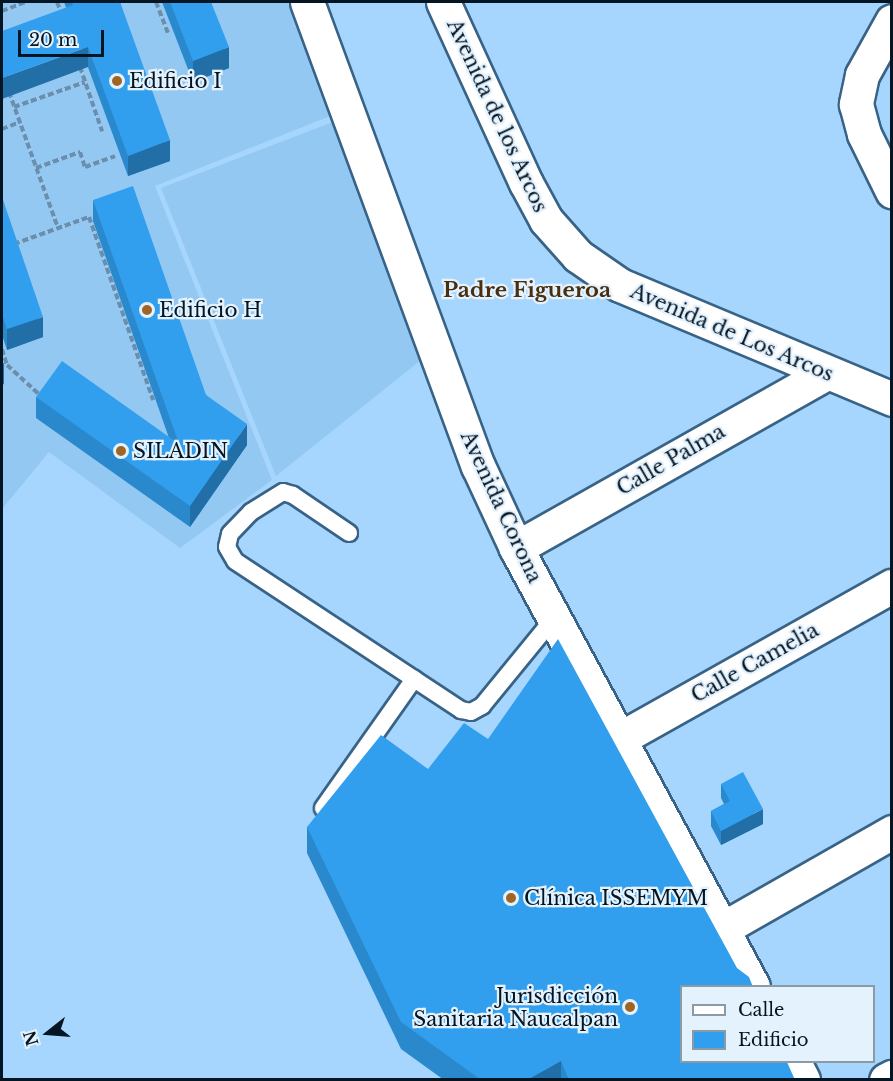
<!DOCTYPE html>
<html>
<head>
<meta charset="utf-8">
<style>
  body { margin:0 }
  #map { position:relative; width:893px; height:1081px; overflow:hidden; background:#a6d5fd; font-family:"Libre Baskerville",serif }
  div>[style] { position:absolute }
  .built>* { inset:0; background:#93c8f3 }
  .path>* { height:4px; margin-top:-2px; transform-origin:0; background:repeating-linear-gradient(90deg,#6a8eac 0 6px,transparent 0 9px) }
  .roads { filter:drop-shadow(2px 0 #386386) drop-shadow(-2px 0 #386386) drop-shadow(0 2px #386386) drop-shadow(0 -2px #386386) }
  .service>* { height:16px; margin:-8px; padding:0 8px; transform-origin:8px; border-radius:8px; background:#fff }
  .minor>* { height:33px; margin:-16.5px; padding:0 16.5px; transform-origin:16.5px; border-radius:16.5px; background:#fff }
  .secondary>* { height:33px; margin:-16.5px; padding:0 16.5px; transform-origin:16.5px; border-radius:16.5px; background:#fff }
  .wall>* { inset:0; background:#2a89cd }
  .shaded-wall>* { inset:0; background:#226fa7 }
  .building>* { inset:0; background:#319fee }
  .dots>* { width:16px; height:16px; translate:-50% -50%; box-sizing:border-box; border:3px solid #e4f2fe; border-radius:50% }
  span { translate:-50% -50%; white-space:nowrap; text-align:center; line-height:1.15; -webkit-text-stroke:4.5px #e4f2fe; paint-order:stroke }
  .poi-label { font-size:20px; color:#041523 }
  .left { translate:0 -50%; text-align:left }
  .right { translate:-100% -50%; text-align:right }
  .street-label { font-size:20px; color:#041523 }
  .neighbourhood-label { font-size:21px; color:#4a2e10; font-weight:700 }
  .frame { position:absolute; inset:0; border:3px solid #041523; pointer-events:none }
  .legend { position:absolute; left:680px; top:985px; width:195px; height:78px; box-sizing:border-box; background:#e4f2fe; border:2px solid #8a9aa6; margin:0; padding:8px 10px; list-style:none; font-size:18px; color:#041523 }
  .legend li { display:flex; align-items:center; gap:12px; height:30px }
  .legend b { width:30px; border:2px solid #8a9aa6 }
  .north { position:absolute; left:18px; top:1003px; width:60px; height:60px; -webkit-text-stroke:4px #e4f2fe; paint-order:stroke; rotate:253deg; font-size:16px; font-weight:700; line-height:24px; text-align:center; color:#041523 }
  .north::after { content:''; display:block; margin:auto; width:21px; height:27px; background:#041523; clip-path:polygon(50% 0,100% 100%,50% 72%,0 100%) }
  .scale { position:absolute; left:18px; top:30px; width:86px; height:27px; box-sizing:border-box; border:3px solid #041523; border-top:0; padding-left:8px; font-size:18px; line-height:21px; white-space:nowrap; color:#041523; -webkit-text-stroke:4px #e4f2fe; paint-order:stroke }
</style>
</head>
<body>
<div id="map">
  <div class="built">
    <div style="clip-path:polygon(2px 2px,296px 2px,335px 114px,155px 186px,272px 480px,180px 548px,49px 452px,2px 509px)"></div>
    <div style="clip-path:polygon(338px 120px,421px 360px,276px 476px,161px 188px)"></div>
  </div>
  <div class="path">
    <div style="left:57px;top:2px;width:11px;rotate:68deg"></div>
    <div style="left:156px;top:2px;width:33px;rotate:69deg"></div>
    <div style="left:2px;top:11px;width:26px;rotate:-21deg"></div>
    <div style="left:80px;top:67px;width:68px;rotate:71deg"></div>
    <div style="left:9px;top:92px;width:145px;rotate:70.2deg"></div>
    <div style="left:14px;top:107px;width:75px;rotate:-19.4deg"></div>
    <div style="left:2px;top:129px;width:19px;rotate:-21deg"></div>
    <div style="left:36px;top:168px;width:47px;rotate:-20deg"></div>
    <div style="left:80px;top:152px;width:16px;rotate:72deg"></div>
    <div style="left:85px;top:167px;width:32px;rotate:-20deg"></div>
    <div style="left:14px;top:244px;width:80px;rotate:-19.8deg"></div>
    <div style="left:89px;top:217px;width:194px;rotate:70.7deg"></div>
    <div style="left:2px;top:349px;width:17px;rotate:73deg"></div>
    <div style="left:7px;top:365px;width:46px;rotate:42.4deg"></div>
  </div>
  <div class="roads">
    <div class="service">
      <div style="left:349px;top:533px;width:68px;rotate:-145.8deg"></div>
      <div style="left:293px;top:495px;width:10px;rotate:-163deg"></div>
      <div style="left:283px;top:492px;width:38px;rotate:148deg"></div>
      <div style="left:251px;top:512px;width:30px;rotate:134deg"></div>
      <div style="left:230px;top:534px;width:13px;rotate:103deg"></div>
      <div style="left:227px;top:547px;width:16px;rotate:60deg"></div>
      <div style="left:235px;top:561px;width:271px;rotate:33.4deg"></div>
      <div style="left:461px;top:710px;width:10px;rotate:11deg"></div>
      <div style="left:471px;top:712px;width:13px;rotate:-29deg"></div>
      <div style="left:482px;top:706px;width:114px;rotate:-50.7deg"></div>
      <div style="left:323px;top:808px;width:158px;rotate:-54.8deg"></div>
    </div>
    <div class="minor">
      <div style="left:892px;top:21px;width:62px;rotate:119.1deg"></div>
      <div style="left:862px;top:75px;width:30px;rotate:102deg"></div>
      <div style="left:856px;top:104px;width:31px;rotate:75deg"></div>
      <div style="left:864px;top:134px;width:64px;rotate:63.8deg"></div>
      <div style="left:516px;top:548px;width:356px;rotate:-29.4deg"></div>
      <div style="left:619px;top:739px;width:313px;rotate:-29.3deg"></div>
      <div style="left:722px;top:929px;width:196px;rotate:-29.7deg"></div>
      <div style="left:886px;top:1080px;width:7px;rotate:-27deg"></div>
    </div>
    <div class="secondary">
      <div style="left:307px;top:2px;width:495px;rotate:69.8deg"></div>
      <div style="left:478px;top:466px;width:90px;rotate:65.1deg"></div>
      <div style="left:516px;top:548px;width:498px;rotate:61.6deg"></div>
      <div style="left:443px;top:2px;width:199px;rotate:65.4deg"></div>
      <div style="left:526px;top:183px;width:42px;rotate:61.6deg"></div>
      <div style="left:546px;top:220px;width:48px;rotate:48.4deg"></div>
      <div style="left:578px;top:256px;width:51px;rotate:34.6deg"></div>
      <div style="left:620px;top:285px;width:295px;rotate:22.7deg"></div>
      <div style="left:794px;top:1062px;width:20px;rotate:63deg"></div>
    </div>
  </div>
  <div class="wall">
    <div style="clip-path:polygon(64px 2px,120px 2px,170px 161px,128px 176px)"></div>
    <div style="clip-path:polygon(162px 2px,211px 2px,229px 68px,193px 82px)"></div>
    <div style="clip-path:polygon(2px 197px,43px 337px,7px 350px,2px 335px)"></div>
    <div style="clip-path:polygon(93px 200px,206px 395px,247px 445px,190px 527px,36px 418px,36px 397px,169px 438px,93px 221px)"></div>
    <div style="clip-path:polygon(428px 769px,795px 1080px,444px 1080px,401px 1049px,307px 853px,307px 827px)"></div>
    <div style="clip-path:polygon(721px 784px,763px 824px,721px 845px,711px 826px,711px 811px,724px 804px,721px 798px)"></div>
  </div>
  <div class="shaded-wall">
    <div style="clip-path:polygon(88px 47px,88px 67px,2px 99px,2px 78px)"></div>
    <div style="clip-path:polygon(229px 47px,229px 68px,193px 82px,193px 61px)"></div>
    <div style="clip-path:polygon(170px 140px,170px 161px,128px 176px,128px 156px)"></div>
    <div style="clip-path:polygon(43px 317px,43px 337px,7px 350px,7px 329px)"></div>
    <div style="clip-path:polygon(4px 363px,4px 384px,2px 385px,2px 364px)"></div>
    <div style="clip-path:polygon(247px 424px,247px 445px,190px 527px,190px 506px)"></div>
    <div style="clip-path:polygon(763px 809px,763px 824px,721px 845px,721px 831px)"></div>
    <div style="clip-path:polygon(561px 1061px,561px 1080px,527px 1080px)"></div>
  </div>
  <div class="building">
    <div style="clip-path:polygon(72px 2px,120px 2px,170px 140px,128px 156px,88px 47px,2px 78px,2px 31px,73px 5px)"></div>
    <div style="clip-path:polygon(170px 2px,211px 2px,229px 47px,193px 61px)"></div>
    <div style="clip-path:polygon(133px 186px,206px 395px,247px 424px,190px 506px,36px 397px,62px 361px,179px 444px,93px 200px)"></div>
    <div style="clip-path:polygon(2px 197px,43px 317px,7px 329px,2px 314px)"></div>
    <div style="clip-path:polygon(558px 639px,737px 968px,749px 977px,753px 987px,681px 987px,681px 1062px,787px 1062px,795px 1080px,569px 1080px,561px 1061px,527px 1080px,481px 1080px,401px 1022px,307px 827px,381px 735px,428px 769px,464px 723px,488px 739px)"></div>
    <div style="clip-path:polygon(743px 772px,763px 809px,721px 831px,711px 811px,730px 801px,721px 784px)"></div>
  </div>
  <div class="dots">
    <div style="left:117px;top:81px;background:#9f6524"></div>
    <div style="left:147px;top:310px;background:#9f6524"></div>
    <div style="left:121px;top:451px;background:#9f6524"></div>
    <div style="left:511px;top:898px;background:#9f6524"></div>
    <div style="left:630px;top:1007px;background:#9f6524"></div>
  </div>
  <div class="poi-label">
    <span class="left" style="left:129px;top:81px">Edificio I</span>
    <span class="left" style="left:159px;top:310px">Edificio H</span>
    <span class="left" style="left:133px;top:451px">SILADIN</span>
    <span class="left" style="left:524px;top:898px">Clínica ISSEMYM</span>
    <span class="right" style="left:618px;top:1008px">Jurisdicción<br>Sanitaria Naucalpan</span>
  </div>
  <div class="street-label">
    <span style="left:497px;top:116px;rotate:65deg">Avenida de los Arcos</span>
    <span style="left:732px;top:333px;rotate:23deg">Avenida de Los Arcos</span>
    <span style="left:671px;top:460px;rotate:-30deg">Calle Palma</span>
    <span style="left:501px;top:507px;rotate:65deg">Avenida Corona</span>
    <span style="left:755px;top:663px;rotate:-29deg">Calle Camelia</span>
  </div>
  <div class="neighbourhood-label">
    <span style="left:527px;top:290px">Padre Figueroa</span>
  </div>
  <div class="frame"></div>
  <ul class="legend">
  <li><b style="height:8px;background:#fff"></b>Calle</li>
  <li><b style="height:16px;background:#319fee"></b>Edificio</li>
  </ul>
  <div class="north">N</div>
  <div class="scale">20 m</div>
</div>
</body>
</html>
